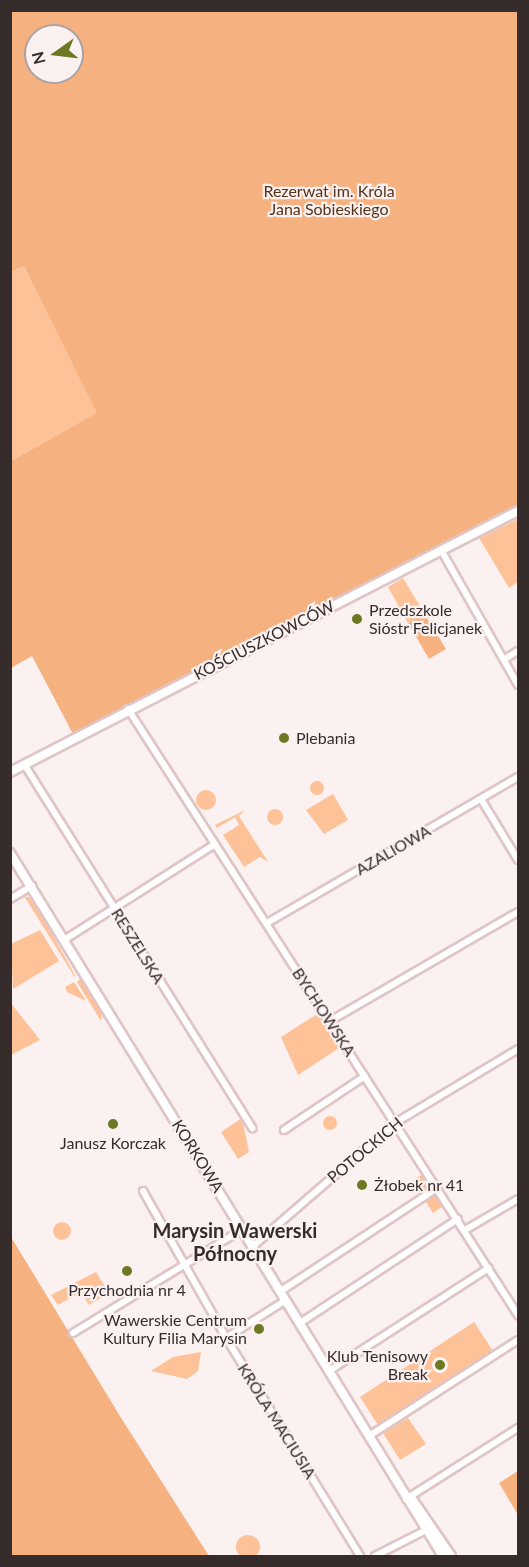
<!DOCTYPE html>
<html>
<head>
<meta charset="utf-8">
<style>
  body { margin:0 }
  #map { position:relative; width:529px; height:1567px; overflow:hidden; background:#fcf1f1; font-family:Lato,sans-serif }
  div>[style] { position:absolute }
  .green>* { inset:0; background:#fdc297 }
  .round { border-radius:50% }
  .forest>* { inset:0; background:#f5b280 }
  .roads { filter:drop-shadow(2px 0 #dfc5c5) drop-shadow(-2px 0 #dfc5c5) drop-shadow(0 2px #dfc5c5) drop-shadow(0 -2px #dfc5c5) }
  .street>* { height:6px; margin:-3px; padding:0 3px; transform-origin:3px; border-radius:3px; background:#fff }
  .secondary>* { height:8px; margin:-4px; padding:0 4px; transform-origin:4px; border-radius:4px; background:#fff }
  .dots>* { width:16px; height:16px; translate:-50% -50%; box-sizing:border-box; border:3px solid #fcf1f1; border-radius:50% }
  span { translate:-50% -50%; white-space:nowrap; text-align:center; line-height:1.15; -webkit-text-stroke:4.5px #fcf1f1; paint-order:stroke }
  .park-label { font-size:16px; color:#553319 }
  .poi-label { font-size:16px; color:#362c2c }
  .left { translate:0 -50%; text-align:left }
  .right { translate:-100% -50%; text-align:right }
  .street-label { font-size:16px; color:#362c2c }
  .quarter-label { font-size:20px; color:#362c2c; font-weight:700 }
  .frame { position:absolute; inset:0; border:12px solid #362c2c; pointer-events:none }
  .north { position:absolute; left:24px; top:24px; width:60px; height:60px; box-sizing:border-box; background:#fcf1f1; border:2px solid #ada2a2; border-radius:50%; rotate:256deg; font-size:16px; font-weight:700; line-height:24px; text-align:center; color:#362c2c }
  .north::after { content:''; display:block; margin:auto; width:21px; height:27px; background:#6c7824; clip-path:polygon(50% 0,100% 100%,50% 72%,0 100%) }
</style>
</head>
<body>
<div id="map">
  <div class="green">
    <div style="clip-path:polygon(24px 266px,98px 413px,11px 461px,11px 272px)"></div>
    <div style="clip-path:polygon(518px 519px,518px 582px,509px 588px,479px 538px)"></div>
    <div style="clip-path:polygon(403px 578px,424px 613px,408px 623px,388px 587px)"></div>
    <div class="round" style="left:310px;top:781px;width:14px;height:14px"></div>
    <div class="round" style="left:196px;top:790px;width:20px;height:20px"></div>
    <div style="clip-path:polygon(333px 794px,348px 820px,324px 834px,306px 810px)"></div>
    <div class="round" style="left:267px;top:809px;width:16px;height:16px"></div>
    <div style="clip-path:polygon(245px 810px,239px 816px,268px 862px,260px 857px,244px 867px,223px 835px,239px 825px,235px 817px,217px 828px,215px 825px)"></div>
    <div style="clip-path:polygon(24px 896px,32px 898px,76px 977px,74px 976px)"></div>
    <div style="clip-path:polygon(40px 930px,59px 961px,13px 989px,11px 944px)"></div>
    <div style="clip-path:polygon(81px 978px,102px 1012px,101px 1021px,77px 982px)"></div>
    <div style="clip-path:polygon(74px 982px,86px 1001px,67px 992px,65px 987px)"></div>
    <div style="clip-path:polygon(10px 1002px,40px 1040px,11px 1055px,10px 1055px)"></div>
    <div style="clip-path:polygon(317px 1014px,339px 1048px,298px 1075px,281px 1037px)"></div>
    <div class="round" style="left:323px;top:1116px;width:14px;height:14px"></div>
    <div style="clip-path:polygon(242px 1118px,249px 1152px,238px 1159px,221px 1132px)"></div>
    <div style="clip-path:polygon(426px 1172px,432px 1189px,422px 1196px,413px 1180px)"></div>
    <div style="clip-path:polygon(435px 1191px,446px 1204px,433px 1213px,424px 1199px)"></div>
    <div class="round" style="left:53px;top:1222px;width:18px;height:18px"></div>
    <div style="clip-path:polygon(96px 1272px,109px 1293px,89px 1305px,81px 1292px,58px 1305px,51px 1295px)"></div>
    <div style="clip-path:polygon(474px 1322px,493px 1351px,378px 1425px,360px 1397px)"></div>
    <div style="clip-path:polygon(201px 1352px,198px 1371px,187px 1379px,151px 1371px,173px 1357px)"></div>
    <div style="clip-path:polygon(408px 1418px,426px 1444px,400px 1460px,383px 1433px)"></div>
    <div class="round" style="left:236px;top:1535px;width:24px;height:24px"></div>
  </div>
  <div class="forest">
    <div style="clip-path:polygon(evenodd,10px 11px,518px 11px,518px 506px,73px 734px,32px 656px,11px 668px,11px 461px,97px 413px,24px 266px,11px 272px,10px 11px,36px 36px,72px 36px,72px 72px,36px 72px,36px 36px)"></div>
    <div style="clip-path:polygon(424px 613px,446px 649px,429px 659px,408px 623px)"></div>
    <div style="clip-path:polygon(11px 1237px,123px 1421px,209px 1556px,11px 1556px)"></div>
    <div style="clip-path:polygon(518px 1471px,518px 1515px,499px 1483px)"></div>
  </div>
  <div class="roads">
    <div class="street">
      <div style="left:441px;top:550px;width:155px;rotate:60.3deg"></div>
      <div style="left:505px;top:659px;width:15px;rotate:-32deg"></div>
      <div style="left:128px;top:709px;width:721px;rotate:57.24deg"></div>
      <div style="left:24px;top:764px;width:430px;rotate:57.9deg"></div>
      <div style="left:481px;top:799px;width:71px;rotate:58.8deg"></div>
      <div style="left:10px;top:899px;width:26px;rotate:-31deg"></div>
      <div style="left:267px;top:923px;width:290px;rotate:-30.2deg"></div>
      <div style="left:64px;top:940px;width:179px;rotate:-32.4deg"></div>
      <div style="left:330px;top:1021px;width:217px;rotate:-30.1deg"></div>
      <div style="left:284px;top:1130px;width:97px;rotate:-33.7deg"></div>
      <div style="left:143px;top:1191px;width:169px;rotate:60.5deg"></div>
      <div style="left:226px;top:1338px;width:256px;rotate:58.4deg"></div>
      <div style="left:465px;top:1230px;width:61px;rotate:-30.3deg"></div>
      <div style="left:253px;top:1246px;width:188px;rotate:-40.9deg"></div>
      <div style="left:395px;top:1123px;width:144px;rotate:-31deg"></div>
      <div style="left:281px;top:1291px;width:187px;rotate:-33.4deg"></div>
      <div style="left:300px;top:1323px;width:189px;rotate:-33.4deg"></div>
      <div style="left:73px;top:1333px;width:188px;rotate:-31.5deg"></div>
      <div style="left:226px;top:1338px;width:71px;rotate:-32.3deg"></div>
      <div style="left:329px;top:1371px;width:190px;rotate:-32.8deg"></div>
      <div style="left:369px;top:1436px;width:177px;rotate:-32.8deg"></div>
      <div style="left:406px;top:1499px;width:133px;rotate:-32.4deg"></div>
      <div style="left:375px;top:1556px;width:62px;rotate:-27deg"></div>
    </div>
    <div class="secondary">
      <div style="left:10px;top:772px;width:571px;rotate:-27.19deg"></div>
      <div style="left:10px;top:853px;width:826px;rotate:58.37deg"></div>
      <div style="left:412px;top:1499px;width:69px;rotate:55.6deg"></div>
    </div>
  </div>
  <div class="dots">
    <div style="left:357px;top:619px;background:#6c7824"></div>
    <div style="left:284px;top:738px;background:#6c7824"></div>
    <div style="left:113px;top:1124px;background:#6c7824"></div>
    <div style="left:362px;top:1185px;background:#6c7824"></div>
    <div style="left:127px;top:1271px;background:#6c7824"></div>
    <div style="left:259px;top:1329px;background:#6c7824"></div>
    <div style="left:440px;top:1365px;background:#6c7824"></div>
  </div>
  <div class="park-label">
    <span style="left:329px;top:200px">Rezerwat im. Króla<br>Jana Sobieskiego</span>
  </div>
  <div class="poi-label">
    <span class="left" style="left:369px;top:619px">Przedszkole<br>Sióstr Felicjanek</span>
    <span class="left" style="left:296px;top:738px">Plebania</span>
    <span style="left:113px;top:1143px">Janusz Korczak</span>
    <span class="left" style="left:374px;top:1185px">Żłobek nr 41</span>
    <span style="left:127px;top:1290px">Przychodnia nr 4</span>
    <span class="right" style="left:247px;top:1329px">Wawerskie Centrum<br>Kultury Filia Marysin</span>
    <span class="right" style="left:428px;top:1365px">Klub Tenisowy<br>Break</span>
  </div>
  <div class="street-label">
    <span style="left:264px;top:640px;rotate:-27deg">KOŚCIUSZKOWCÓW</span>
    <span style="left:393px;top:850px;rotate:-30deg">AZALIOWA</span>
    <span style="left:138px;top:946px;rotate:58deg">RESZELSKA</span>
    <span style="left:324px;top:1012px;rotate:57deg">BYCHOWSKA</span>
    <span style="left:365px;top:1150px;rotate:-40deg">POTOCKICH</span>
    <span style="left:198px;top:1156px;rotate:58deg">KORKOWA</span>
    <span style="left:277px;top:1421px;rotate:58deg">KRÓLA MACIUSIA</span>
  </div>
  <div class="quarter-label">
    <span style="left:235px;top:1242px">Marysin Wawerski<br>Północny</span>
  </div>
  <div class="frame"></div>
  <div class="north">N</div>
</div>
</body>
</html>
